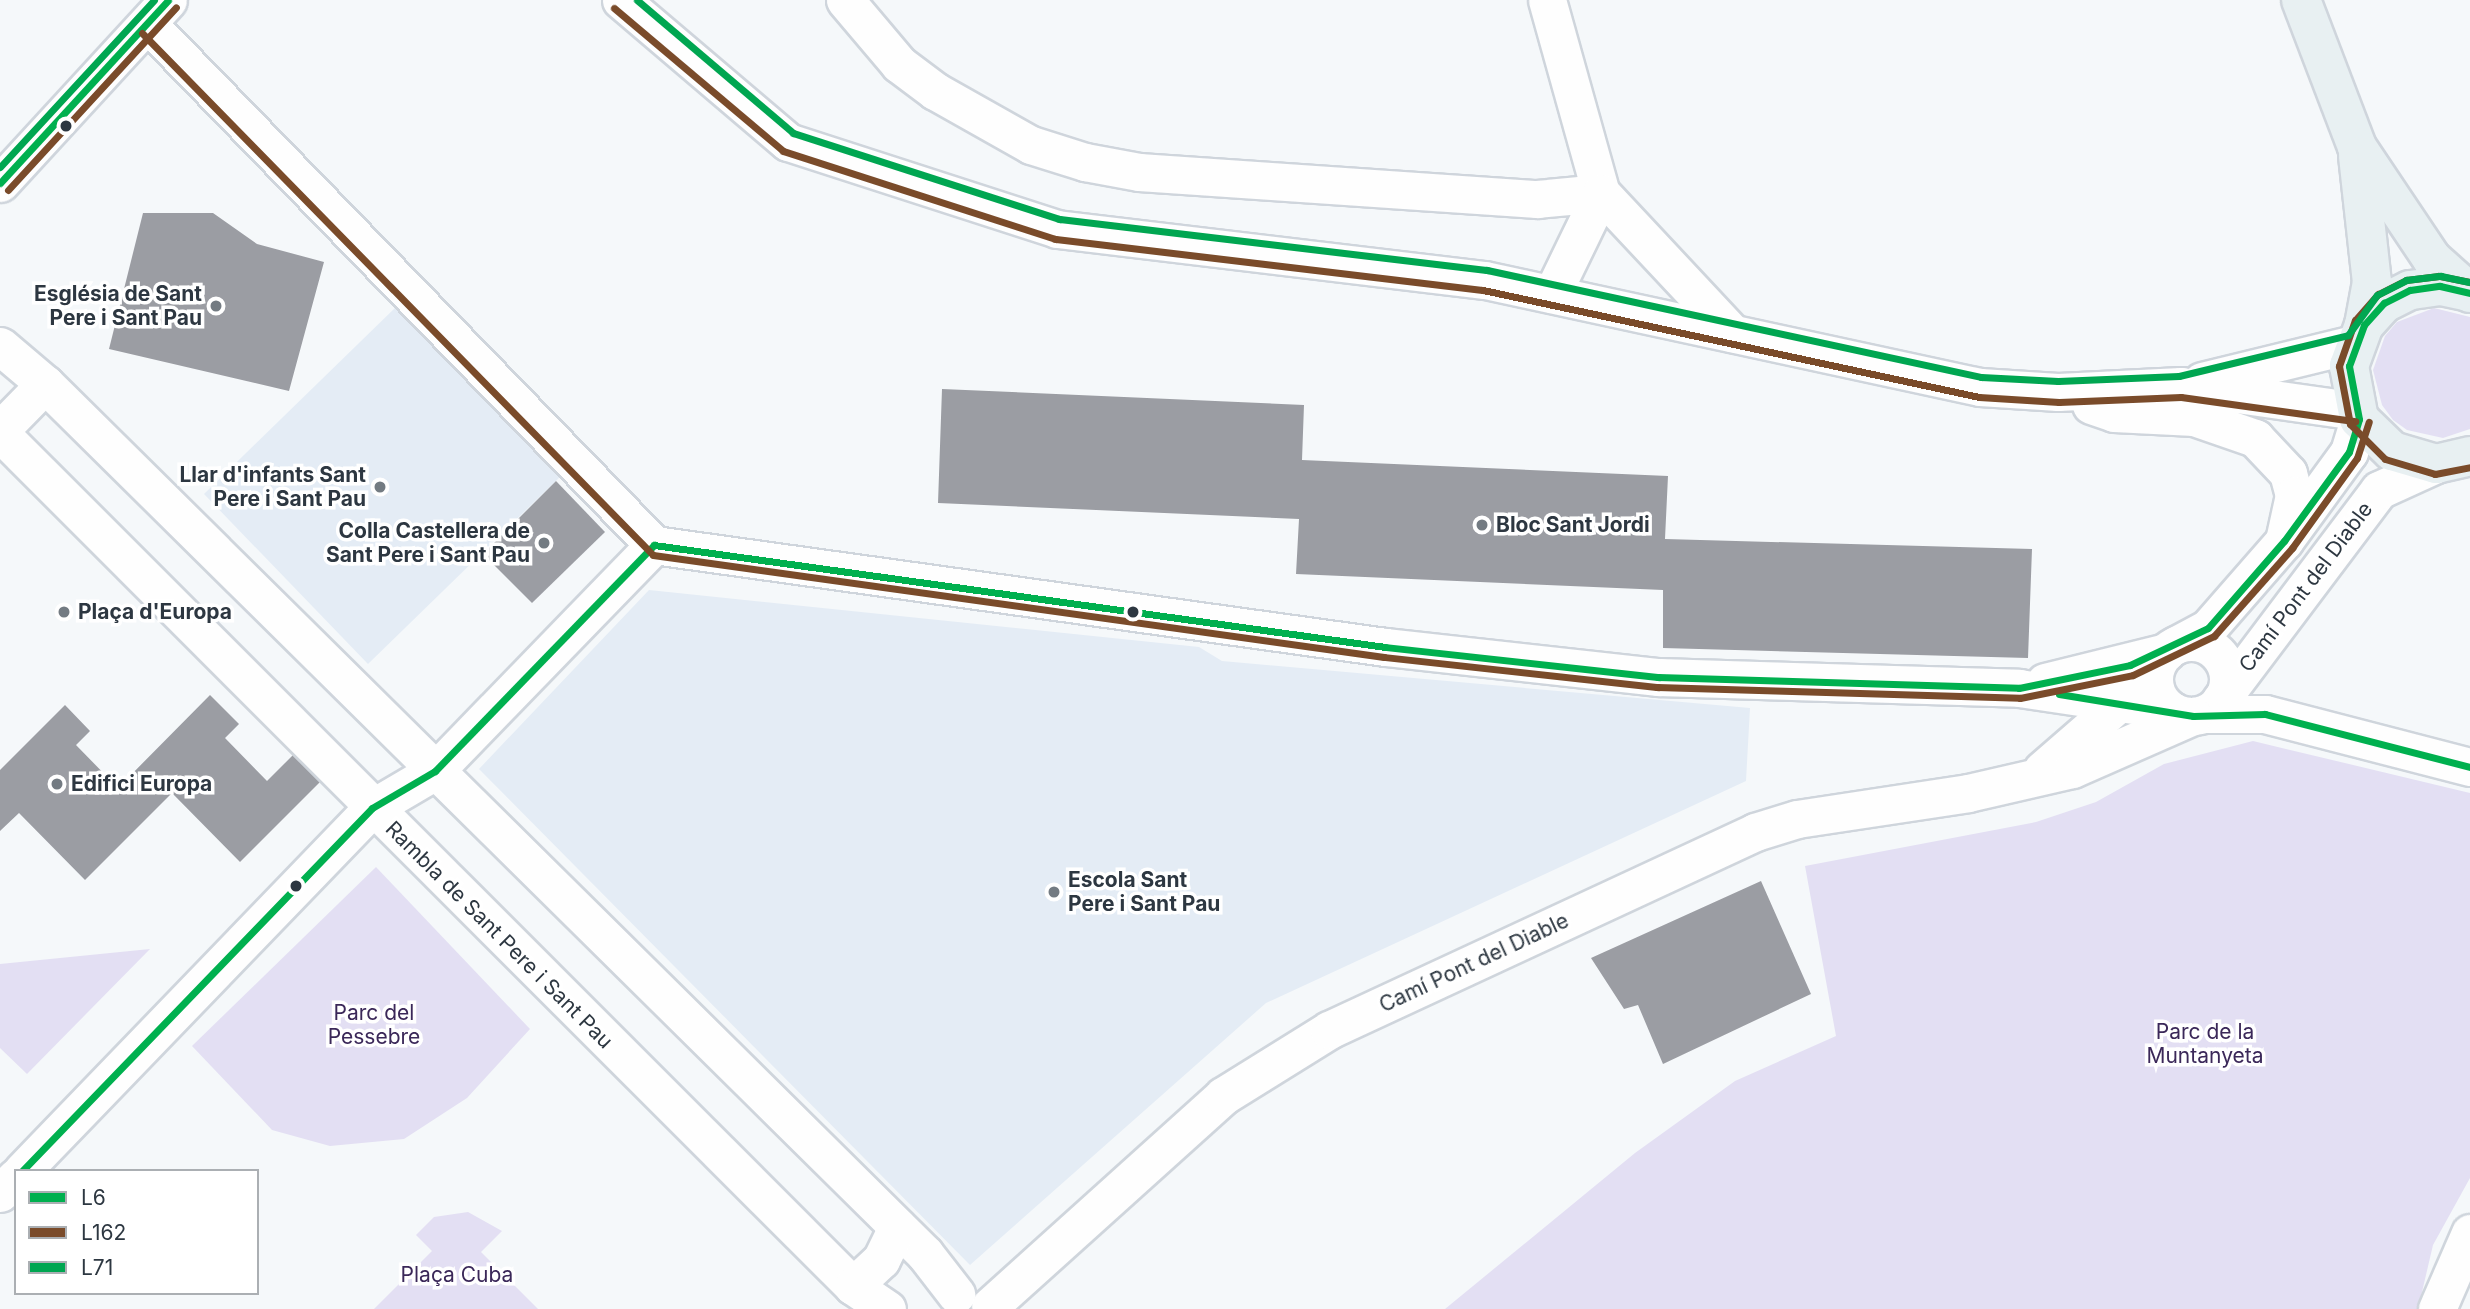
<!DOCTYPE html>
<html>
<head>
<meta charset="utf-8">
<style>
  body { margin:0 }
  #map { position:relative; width:2470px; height:1309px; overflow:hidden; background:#f5f8fa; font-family:Inter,sans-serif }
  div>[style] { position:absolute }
  .built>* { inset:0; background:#e4ecf5 }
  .green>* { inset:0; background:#e3dff3 }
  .building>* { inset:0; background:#9b9da3 }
  .roads { filter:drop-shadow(2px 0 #cfd5dc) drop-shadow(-2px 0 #cfd5dc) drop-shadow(0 2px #cfd5dc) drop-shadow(0 -2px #cfd5dc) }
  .minor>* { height:37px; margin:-18.5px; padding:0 18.5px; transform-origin:18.5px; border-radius:18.5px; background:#fefefe }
  .minor>.ring { margin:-18.5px; padding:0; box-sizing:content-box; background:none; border:37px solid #fefefe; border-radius:50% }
  .major>* { height:38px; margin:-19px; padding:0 19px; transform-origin:19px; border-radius:19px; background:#e8f0f2 }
  .bus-1>* { height:7px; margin:-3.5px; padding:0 3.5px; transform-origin:3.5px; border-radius:3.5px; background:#00b04f }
  .bus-2>* { height:7px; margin:-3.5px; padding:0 3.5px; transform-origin:3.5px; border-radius:3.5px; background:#7a4b2a }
  .bus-3>* { height:7px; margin:-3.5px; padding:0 3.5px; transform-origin:3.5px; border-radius:3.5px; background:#00a651 }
  .dots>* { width:19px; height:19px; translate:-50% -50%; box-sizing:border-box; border:4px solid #fff; border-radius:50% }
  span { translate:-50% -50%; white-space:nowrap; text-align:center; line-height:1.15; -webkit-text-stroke:7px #fff; paint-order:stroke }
  .poi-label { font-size:21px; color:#2d3741; font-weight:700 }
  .right { translate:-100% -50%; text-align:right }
  .left { translate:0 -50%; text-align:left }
  .street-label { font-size:21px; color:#2d3741 }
  .park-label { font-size:21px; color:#3b2859 }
  .legend { position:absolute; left:14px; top:1169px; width:245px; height:126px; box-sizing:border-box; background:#fff; border:2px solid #abafb3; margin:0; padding:9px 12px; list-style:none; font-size:21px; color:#2d3741 }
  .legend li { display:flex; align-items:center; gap:14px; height:35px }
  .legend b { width:35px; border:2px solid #abafb3 }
</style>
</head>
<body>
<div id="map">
  <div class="built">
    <div style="clip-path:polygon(397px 306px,561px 476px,368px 664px,204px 494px)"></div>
    <div style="clip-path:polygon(649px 590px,1199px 647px,1222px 661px,1750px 708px,1746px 781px,1266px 1003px,970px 1265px,479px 769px)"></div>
  </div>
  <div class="green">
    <div style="clip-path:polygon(2434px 308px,2470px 317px,2470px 429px,2443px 438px,2407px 430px,2393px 420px,2382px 405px,2373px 370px,2385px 336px,2397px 322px)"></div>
    <div style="clip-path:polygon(2253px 741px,2470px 793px,2470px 1178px,2433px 1245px,2418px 1309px,1445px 1309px,1635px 1153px,1735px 1081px,1836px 1036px,1805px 866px,2036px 822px,2096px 802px,2164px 764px)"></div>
    <div style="clip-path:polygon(376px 867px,530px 1029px,467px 1098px,404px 1139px,330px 1146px,272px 1130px,192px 1046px)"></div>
    <div style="clip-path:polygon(150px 949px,27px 1074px,0 1048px,0 964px)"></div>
    <div style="clip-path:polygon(468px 1212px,502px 1231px,481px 1252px,538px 1309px,374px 1309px,432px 1251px,416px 1235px,434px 1217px)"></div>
  </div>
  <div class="building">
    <div style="clip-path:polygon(143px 213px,213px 213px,257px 244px,324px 262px,289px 391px,109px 349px)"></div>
    <div style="clip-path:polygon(942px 389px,1304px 405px,1302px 460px,1668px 476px,1665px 539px,2032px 549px,2028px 658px,1663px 648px,1663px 590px,1296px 574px,1299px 519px,938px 503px)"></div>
    <div style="clip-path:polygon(556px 481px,605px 532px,532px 603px,483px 554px)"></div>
    <div style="clip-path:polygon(210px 695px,239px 724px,225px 738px,267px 781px,293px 755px,320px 782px,240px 862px,172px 793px,85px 880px,19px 813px,0 831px,0 770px,65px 705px,90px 731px,76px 745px,118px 788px)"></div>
    <div style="clip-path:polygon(1761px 881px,1811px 994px,1663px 1064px,1638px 1005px,1624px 1009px,1591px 958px)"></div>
  </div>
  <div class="roads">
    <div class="minor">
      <div style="left:621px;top:0;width:219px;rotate:40.4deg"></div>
      <div style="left:788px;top:142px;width:283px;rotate:17.9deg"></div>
      <div style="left:1057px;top:229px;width:431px;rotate:6.8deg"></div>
      <div style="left:1485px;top:280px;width:506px;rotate:12.2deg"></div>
      <div style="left:1980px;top:387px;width:78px;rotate:3.7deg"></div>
      <div style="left:2058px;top:392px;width:123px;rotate:-2.8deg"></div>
      <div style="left:2181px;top:386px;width:177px;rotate:8.1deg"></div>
      <div style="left:845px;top:0;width:84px;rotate:49.8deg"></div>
      <div style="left:899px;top:64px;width:45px;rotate:36.9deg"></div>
      <div style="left:935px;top:91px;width:110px;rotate:29.4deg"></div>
      <div style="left:1031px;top:145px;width:57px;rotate:17.5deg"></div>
      <div style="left:1085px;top:162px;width:55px;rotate:10.5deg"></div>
      <div style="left:1139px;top:172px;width:399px;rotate:3.9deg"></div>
      <div style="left:1537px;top:199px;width:64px;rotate:-5.4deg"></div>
      <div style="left:1547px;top:0;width:200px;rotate:74.4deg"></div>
      <div style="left:1601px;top:193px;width:192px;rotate:46.9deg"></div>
      <div style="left:150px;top:26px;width:723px;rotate:45.84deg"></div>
      <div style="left:654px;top:545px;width:738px;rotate:7.94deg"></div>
      <div style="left:1385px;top:647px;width:275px;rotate:6.3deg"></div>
      <div style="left:1658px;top:677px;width:361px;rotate:1.7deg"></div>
      <div style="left:2019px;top:688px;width:155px;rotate:8.5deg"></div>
      <div style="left:0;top:183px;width:248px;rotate:-47.4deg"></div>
      <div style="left:1552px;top:294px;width:112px;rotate:-64.1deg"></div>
      <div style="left:0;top:346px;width:59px;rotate:40.2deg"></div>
      <div style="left:45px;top:384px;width:64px;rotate:134.4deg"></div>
      <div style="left:2202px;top:381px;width:156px;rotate:-13.7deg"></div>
      <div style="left:45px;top:384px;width:1237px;rotate:44.67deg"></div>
      <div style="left:925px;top:1254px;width:51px;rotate:52.2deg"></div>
      <div style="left:2091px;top:405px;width:24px;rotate:19deg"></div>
      <div style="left:2114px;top:413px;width:80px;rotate:2.9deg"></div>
      <div style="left:2194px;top:417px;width:65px;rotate:19deg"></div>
      <div style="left:2255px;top:438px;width:48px;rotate:46.7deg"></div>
      <div style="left:2288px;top:473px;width:23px;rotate:75deg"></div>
      <div style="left:2294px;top:495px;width:47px;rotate:102.3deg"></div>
      <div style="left:0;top:433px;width:1206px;rotate:45deg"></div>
      <div style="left:853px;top:1286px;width:41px;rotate:34.1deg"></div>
      <div class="ring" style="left:2154px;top:642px;width:37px;height:37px"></div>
      <div style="left:2176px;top:645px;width:36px;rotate:-28deg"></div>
      <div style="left:2208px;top:628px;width:116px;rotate:-48.9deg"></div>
      <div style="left:2284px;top:541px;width:110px;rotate:-53.9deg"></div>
      <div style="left:2349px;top:452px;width:34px;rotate:-73deg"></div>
      <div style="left:2045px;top:682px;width:125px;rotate:-13.9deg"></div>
      <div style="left:2220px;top:701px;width:264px;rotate:-53deg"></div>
      <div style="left:2379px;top:490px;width:63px;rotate:-24.5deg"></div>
      <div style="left:2204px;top:714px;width:61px"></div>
      <div style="left:2265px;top:714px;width:212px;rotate:14.5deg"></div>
      <div style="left:2042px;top:770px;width:121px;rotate:-41deg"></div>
      <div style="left:22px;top:1171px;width:504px;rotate:-46.04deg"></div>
      <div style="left:372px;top:808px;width:73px;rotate:-30.4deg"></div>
      <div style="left:435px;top:771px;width:315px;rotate:-45.9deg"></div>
      <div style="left:0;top:1193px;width:23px;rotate:-45deg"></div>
      <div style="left:853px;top:1286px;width:38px;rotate:-43deg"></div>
      <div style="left:881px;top:1260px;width:37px;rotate:-64deg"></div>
      <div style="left:990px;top:1306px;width:314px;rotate:-42deg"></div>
      <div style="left:1223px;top:1096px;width:125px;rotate:-31.9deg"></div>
      <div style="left:1329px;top:1030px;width:470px;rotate:-24.9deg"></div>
      <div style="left:1755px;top:832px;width:44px;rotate:-17.2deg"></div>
      <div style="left:1797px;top:819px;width:173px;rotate:-8.6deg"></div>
      <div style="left:1968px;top:793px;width:107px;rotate:-13deg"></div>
      <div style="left:2072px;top:769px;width:132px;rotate:-23.7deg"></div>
      <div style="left:2437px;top:1309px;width:83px;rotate:-66.5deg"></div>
    </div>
    <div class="major">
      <div style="left:2301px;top:0;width:157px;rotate:69.1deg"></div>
      <div style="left:2357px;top:147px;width:135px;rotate:56.2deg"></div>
      <div style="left:2432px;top:259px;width:51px;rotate:41.8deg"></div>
      <div style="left:2358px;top:156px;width:127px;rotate:83.7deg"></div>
      <div style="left:2372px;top:282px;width:44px;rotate:100.5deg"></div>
      <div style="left:2469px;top:292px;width:30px;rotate:-168deg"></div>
      <div style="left:2440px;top:286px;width:30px;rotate:172deg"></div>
      <div style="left:2410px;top:290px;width:29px;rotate:153deg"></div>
      <div style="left:2384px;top:303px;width:30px;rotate:132deg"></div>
      <div style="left:2364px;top:325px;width:44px;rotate:110.1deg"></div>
      <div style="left:2349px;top:366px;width:54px;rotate:79.3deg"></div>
      <div style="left:2359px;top:419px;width:46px;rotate:44.1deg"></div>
      <div style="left:2392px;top:451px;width:46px;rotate:16.5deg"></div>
      <div style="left:2436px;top:464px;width:35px;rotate:-13deg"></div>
    </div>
  </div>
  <div class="bus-1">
    <div style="left:0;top:183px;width:248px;rotate:-47.4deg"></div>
    <div style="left:654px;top:545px;width:738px;rotate:7.94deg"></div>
    <div style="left:1385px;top:647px;width:275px;rotate:6.3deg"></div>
    <div style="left:1658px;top:677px;width:361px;rotate:1.7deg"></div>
    <div style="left:2019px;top:688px;width:113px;rotate:-11.7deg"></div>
    <div style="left:2130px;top:665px;width:86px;rotate:-25.4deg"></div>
    <div style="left:2208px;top:628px;width:116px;rotate:-48.9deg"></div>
    <div style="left:2284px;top:541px;width:110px;rotate:-53.9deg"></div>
    <div style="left:2349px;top:452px;width:34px;rotate:-73deg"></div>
    <div style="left:2359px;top:419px;width:54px;rotate:-100.7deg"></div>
    <div style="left:2349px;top:366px;width:44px;rotate:-69.9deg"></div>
    <div style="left:2364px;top:325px;width:30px;rotate:-48deg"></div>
    <div style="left:2384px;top:303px;width:29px;rotate:-27deg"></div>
    <div style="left:2410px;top:290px;width:30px;rotate:-8deg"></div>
    <div style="left:2440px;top:286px;width:31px;rotate:13deg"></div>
    <div style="left:2059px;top:694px;width:136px;rotate:9.3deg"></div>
    <div style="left:2193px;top:716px;width:72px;rotate:-1.6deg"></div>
    <div style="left:2265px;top:714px;width:212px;rotate:14.5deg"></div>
    <div style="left:22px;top:1171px;width:504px;rotate:-46.04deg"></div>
    <div style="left:372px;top:808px;width:73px;rotate:-30.4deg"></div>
    <div style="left:435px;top:771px;width:315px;rotate:-45.9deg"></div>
  </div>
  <div class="bus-2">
    <div style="left:614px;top:8px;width:221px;rotate:40.2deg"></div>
    <div style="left:783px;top:151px;width:286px;rotate:17.9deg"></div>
    <div style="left:1055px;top:239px;width:431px;rotate:6.8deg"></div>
    <div style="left:1483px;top:290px;width:507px;rotate:12.17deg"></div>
    <div style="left:1979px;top:397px;width:80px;rotate:3.6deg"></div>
    <div style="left:2059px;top:402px;width:122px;rotate:-2.3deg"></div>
    <div style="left:2181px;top:397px;width:176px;rotate:7.9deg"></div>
    <div style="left:142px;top:33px;width:730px;rotate:45.61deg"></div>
    <div style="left:653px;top:555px;width:738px;rotate:7.94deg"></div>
    <div style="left:1384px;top:657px;width:275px;rotate:6.3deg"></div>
    <div style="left:1657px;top:687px;width:363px;rotate:1.7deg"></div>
    <div style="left:2020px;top:698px;width:115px;rotate:-11.5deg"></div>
    <div style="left:2133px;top:675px;width:90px;rotate:-25.7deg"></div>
    <div style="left:2214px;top:636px;width:118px;rotate:-48.4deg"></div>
    <div style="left:2292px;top:548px;width:111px;rotate:-54.2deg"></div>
    <div style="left:2357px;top:458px;width:38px;rotate:-72deg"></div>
    <div style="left:8px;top:190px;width:248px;rotate:-47.4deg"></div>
    <div style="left:2470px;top:282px;width:32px;rotate:-169deg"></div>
    <div style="left:2439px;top:276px;width:33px;rotate:173deg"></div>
    <div style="left:2406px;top:280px;width:31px;rotate:153deg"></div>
    <div style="left:2378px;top:294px;width:35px;rotate:131deg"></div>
    <div style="left:2355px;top:320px;width:49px;rotate:109.2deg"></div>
    <div style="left:2339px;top:366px;width:59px;rotate:79.3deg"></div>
    <div style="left:2350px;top:424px;width:49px;rotate:45deg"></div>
    <div style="left:2385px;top:459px;width:52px;rotate:16.7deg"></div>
    <div style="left:2435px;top:474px;width:36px;rotate:-11deg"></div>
  </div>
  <div class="bus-3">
    <div style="left:637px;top:0;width:205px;rotate:40.4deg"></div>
    <div style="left:793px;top:133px;width:280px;rotate:17.9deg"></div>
    <div style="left:1059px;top:219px;width:431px;rotate:6.8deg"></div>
    <div style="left:1487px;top:270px;width:505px;rotate:12.22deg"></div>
    <div style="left:1981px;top:377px;width:77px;rotate:3deg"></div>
    <div style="left:2058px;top:381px;width:121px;rotate:-2.4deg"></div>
    <div style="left:2179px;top:376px;width:174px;rotate:-13.6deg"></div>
    <div style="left:2348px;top:335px;width:49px;rotate:-54.1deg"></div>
    <div style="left:2377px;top:295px;width:33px;rotate:-27deg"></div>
    <div style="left:2406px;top:280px;width:35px;rotate:-7deg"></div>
    <div style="left:2441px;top:276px;width:30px;rotate:12deg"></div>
    <div style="left:0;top:167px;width:227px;rotate:-47.3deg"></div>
  </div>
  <div class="dots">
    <div style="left:66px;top:126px;background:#2d3741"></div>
    <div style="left:216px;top:306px;background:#737b82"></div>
    <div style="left:380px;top:487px;background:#737b82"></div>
    <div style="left:1482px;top:525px;background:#737b82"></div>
    <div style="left:544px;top:543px;background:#737b82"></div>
    <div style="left:64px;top:612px;background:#737b82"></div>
    <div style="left:1133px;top:612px;background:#2d3741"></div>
    <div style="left:57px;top:784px;background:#737b82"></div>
    <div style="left:296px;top:886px;background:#2d3741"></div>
    <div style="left:1054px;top:892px;background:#737b82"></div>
  </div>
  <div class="poi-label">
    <span class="right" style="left:202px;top:306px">Església de Sant<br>Pere i Sant Pau</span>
    <span class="right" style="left:366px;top:487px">Llar d'infants Sant<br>Pere i Sant Pau</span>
    <span class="left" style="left:1496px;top:525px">Bloc Sant Jordi</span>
    <span class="right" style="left:530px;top:543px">Colla Castellera de<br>Sant Pere i Sant Pau</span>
    <span class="left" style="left:78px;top:612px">Plaça d'Europa</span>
    <span class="left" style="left:71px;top:784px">Edifici Europa</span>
    <span class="left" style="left:1068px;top:892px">Escola Sant<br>Pere i Sant Pau</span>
  </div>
  <div class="street-label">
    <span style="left:2306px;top:587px;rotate:-53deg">Camí Pont del Diable</span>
    <span style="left:499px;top:935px;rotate:45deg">Rambla de Sant Pere i Sant Pau</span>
    <span style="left:1474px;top:963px;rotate:-25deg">Camí Pont del Diable</span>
  </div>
  <div class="park-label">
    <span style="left:374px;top:1025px">Parc del<br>Pessebre</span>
    <span style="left:2205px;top:1044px">Parc de la<br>Muntanyeta</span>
    <span style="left:457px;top:1275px">Plaça Cuba</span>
  </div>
  <ul class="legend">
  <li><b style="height:9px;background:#00b04f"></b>L6</li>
  <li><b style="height:9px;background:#7a4b2a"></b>L162</li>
  <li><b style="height:9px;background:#00a651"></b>L71</li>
  </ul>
</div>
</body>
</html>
